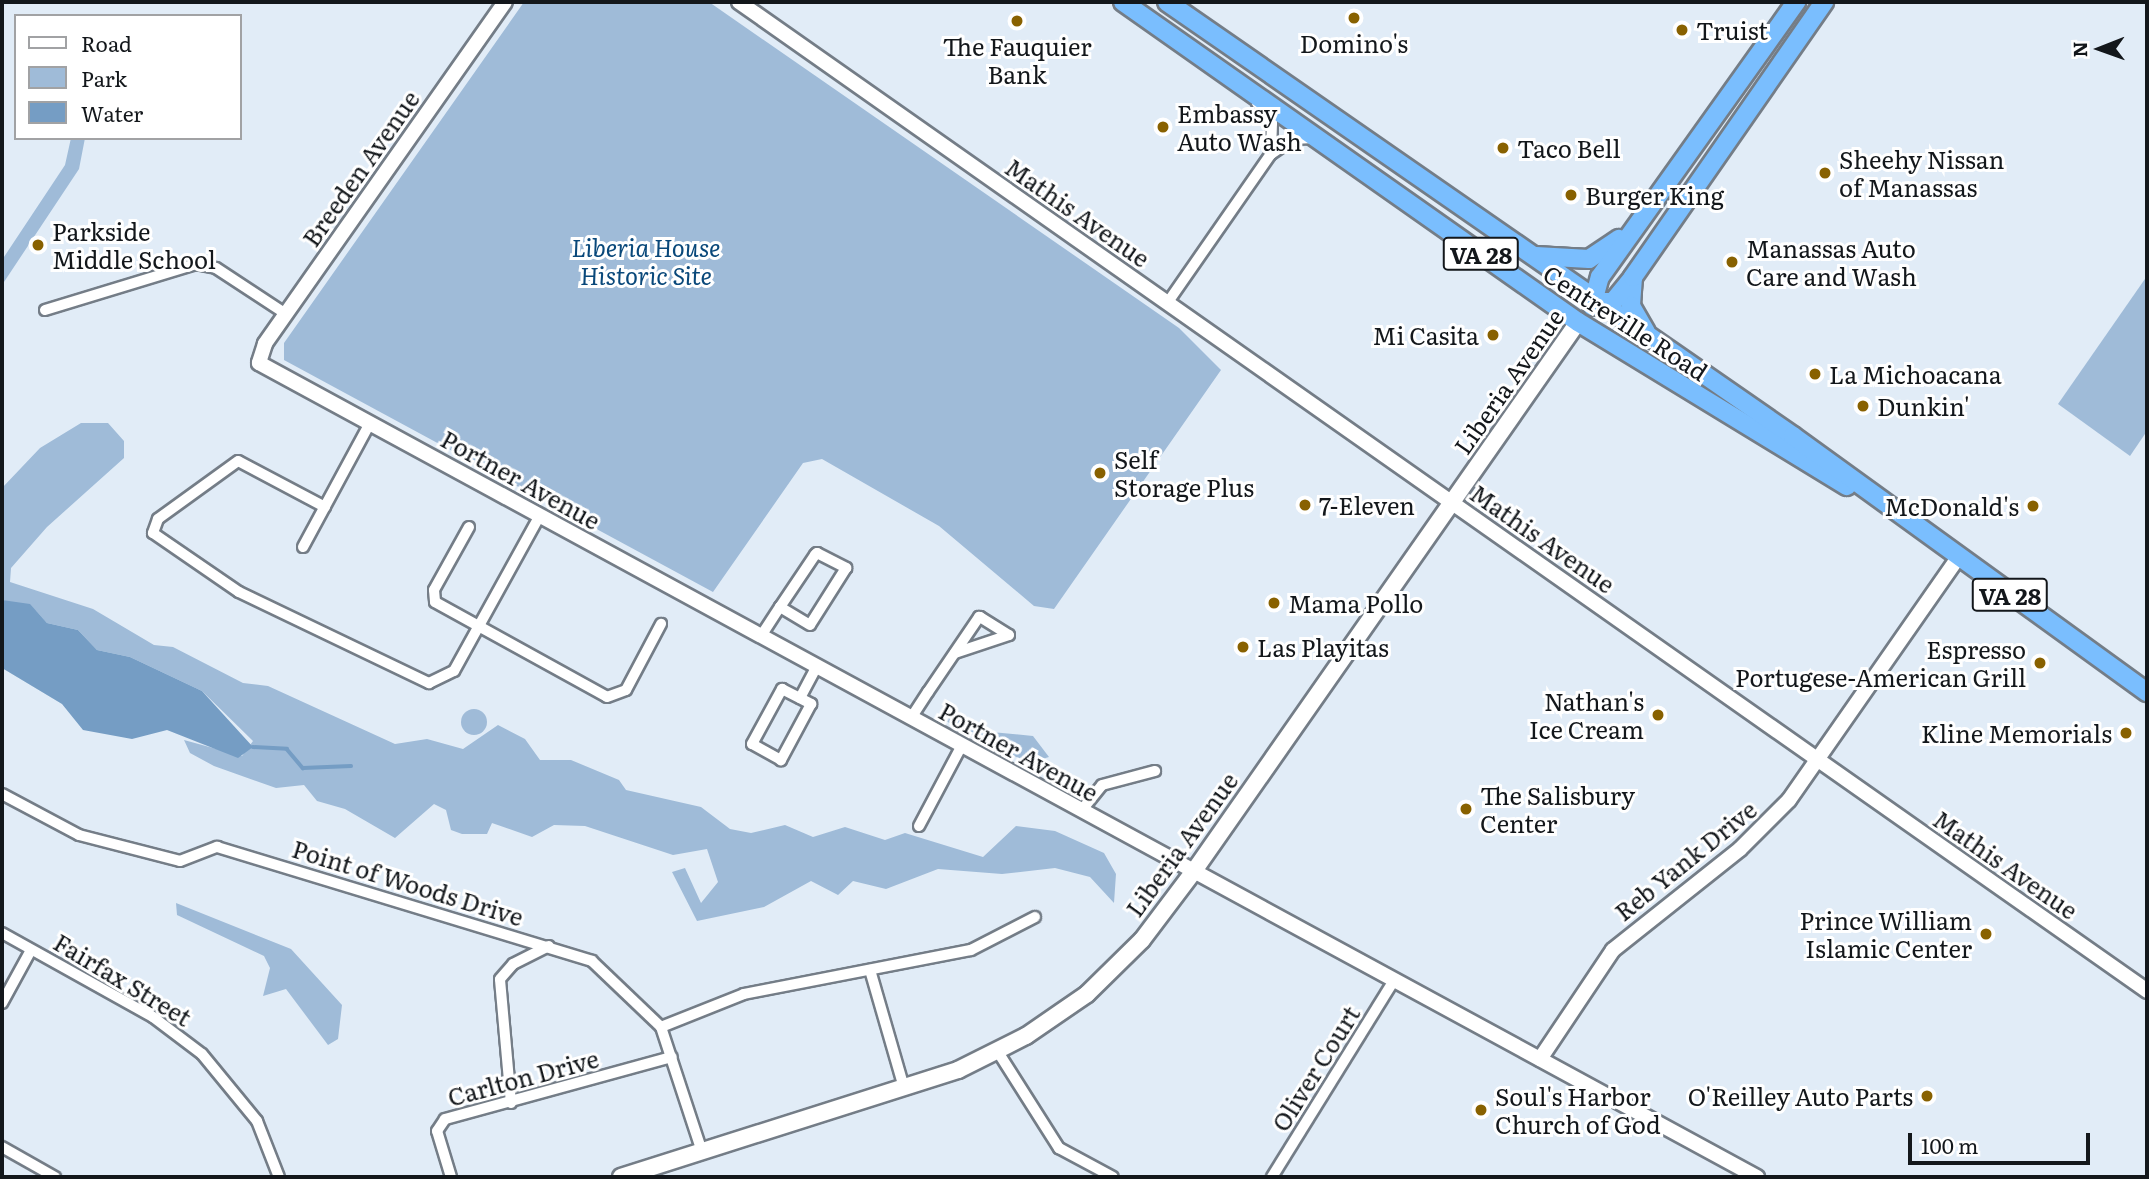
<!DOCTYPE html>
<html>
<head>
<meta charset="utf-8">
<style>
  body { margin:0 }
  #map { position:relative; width:2149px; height:1179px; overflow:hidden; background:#e1ecf7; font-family:Literata,serif }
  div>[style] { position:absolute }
  .green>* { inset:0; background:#9fbbd8 }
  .round { border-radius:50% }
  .water>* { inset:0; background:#759dc4 }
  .stream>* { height:3.5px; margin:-1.75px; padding:0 1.75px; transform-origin:1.75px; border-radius:1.75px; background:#759dc4 }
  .roads { filter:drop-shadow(2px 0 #747d87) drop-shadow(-2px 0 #747d87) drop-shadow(0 2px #747d87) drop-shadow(0 -2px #747d87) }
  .minor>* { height:10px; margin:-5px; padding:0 5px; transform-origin:5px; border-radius:5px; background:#fff }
  .tertiary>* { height:14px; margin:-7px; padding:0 7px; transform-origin:7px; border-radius:7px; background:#fff }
  .secondary>* { height:16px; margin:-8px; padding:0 8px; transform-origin:8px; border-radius:8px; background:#fff }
  .trunk>* { height:18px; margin:-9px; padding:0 9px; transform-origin:9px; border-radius:9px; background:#7abefe }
  .dots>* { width:19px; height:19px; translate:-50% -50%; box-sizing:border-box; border:4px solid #fff; border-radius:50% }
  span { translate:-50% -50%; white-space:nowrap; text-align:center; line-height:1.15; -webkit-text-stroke:6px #fff; paint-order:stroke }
  .shield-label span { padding:2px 5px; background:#fff; border:2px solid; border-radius:5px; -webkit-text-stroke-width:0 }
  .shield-label { font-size:23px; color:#13171b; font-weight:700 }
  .poi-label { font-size:24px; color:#13171b }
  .left { translate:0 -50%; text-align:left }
  .right { translate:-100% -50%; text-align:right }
  .street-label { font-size:24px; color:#13171b }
  .park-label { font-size:24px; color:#09487a; font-style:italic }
  .frame { position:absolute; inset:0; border:4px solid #13171b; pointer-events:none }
  .legend { position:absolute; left:14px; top:14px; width:228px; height:126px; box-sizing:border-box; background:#fff; border:2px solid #a1a2a4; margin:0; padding:9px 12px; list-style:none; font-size:21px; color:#13171b }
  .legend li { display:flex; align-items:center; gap:14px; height:35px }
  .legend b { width:35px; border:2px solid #a1a2a4 }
  .north { position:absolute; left:2065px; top:14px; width:70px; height:70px; -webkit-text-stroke:5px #fff; paint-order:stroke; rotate:269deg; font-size:19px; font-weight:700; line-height:28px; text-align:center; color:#13171b }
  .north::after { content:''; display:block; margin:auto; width:24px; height:32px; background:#13171b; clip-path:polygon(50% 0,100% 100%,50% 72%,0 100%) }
  .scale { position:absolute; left:1908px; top:1133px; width:182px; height:32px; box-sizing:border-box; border:4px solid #13171b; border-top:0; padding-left:9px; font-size:21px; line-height:24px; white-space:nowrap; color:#13171b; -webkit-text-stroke:5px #fff; paint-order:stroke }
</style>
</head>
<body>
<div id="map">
  <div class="green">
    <div style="clip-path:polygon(524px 2px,709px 2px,1179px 328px,1221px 370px,1054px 609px,1034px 606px,939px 526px,822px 459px,803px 463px,713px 592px,284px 360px,284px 343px)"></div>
    <div style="clip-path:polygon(71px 138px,85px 138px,79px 169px,2px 285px,2px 260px,65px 165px)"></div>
    <div style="clip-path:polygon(2147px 276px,2147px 431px,2130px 456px,2058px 404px)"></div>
    <div style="clip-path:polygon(81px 423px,108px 423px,124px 441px,124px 458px,47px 527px,11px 568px,10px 582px,93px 609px,154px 645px,173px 647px,243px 683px,268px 686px,395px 744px,427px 739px,463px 749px,498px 725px,525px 739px,540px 760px,571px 760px,619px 780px,626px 790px,701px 807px,730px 829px,751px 833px,785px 825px,813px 837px,845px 827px,885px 840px,905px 833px,983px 857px,1016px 826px,1055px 831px,1104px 853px,1116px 874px,1114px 903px,1090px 877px,1055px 868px,1002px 874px,938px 869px,886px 889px,853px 881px,838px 895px,811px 881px,764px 907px,697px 921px,672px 872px,685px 868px,701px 903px,718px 882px,707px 849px,673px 855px,585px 826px,554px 825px,532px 837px,492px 823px,487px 834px,462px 834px,451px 830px,446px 810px,434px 804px,395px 838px,345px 809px,317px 801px,304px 785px,276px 788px,214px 766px,190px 753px,184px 740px,242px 756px,253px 741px,202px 691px,130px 657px,97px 650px,78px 630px,47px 623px,36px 611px,2px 600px,2px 488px,40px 448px)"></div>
    <div class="round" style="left:461px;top:709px;width:26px;height:26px"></div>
    <div style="clip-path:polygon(946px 710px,981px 731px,1033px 736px,1049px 757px,1032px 762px,1007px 754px,944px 720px)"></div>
    <div style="clip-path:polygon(176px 903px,291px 949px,342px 1005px,338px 1039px,328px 1045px,286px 989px,263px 996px,270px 968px,264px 956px,177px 915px)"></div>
  </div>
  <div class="water">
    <div style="clip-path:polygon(2px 600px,30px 604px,47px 623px,78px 630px,97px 650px,130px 657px,202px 691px,253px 747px,238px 758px,167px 730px,132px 739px,83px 730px,62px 704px,2px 668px)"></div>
  </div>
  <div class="stream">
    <div style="left:253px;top:747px;width:34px;rotate:3deg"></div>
    <div style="left:287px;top:749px;width:25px;rotate:50deg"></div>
    <div style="left:303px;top:768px;width:48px;rotate:-2.4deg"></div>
  </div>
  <div class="roads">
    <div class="minor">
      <div style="left:1257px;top:103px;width:25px;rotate:53deg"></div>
      <div style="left:1272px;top:123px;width:31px;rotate:92deg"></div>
      <div style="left:1168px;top:302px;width:180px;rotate:-55.2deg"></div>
      <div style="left:1271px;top:154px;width:27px;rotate:-34deg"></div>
      <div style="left:1293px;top:139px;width:20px;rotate:-3deg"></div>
      <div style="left:45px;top:310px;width:158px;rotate:-16.9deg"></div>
      <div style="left:196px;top:264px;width:20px;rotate:11deg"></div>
      <div style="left:216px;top:268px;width:84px;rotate:33.3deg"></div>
      <div style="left:325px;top:507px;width:98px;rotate:-152.1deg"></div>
      <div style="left:238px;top:461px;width:99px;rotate:144.1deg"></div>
      <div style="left:158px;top:519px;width:15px;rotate:110deg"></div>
      <div style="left:153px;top:533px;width:104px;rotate:34.5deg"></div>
      <div style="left:239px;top:592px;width:211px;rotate:25.6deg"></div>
      <div style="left:429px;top:683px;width:28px;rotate:-26deg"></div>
      <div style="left:454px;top:671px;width:178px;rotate:-61.1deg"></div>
      <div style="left:469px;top:527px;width:72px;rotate:119.1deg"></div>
      <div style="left:434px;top:590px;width:12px;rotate:85deg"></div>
      <div style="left:435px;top:602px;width:196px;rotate:28.9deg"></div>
      <div style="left:607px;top:697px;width:20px;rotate:-20deg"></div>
      <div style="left:626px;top:690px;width:75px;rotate:-62.1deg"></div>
      <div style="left:303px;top:547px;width:141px;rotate:-61.6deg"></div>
      <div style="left:761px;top:636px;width:35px;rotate:-57deg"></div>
      <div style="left:780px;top:607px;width:63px;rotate:-56.1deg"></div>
      <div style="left:815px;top:555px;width:3px;rotate:-45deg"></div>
      <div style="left:817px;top:553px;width:33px;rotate:27deg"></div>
      <div style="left:846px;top:568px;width:67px;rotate:122.3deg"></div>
      <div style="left:810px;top:625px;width:35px;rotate:-149deg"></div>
      <div style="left:782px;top:689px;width:33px;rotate:27deg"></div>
      <div style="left:811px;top:704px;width:64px;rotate:118.2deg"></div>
      <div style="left:781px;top:760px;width:33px;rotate:-151deg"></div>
      <div style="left:752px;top:744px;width:63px;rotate:-61.4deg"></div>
      <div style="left:800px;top:698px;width:36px;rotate:-62deg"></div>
      <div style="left:911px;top:718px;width:31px;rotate:-57deg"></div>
      <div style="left:928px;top:692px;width:91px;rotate:-55.8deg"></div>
      <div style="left:979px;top:617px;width:1px"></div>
      <div style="left:980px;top:617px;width:34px;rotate:32deg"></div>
      <div style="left:1009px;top:635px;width:57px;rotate:161.6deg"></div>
      <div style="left:2px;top:794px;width:87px;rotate:28deg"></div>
      <div style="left:79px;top:835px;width:104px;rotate:14.4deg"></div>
      <div style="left:180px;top:861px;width:40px;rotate:-21deg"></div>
      <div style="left:217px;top:847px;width:392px;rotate:16.9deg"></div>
      <div style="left:592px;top:961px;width:95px;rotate:43.7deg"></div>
      <div style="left:661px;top:1027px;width:132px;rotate:71.8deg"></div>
      <div style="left:1081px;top:811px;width:33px;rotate:-51deg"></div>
      <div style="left:1102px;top:785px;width:55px;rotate:-14.8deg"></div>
      <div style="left:919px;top:826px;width:92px;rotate:-62deg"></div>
      <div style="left:2px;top:933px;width:173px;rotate:29.1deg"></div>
      <div style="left:153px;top:1017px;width:61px;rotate:37.1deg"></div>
      <div style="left:202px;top:1054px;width:87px;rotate:50.6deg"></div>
      <div style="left:257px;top:1121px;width:60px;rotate:68.6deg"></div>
      <div style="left:870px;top:970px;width:123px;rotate:73.9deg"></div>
      <div style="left:2px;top:1003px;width:60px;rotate:-61.3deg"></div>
      <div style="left:661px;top:1027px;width:89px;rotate:-21.7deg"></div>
      <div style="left:744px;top:994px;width:231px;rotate:-11deg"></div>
      <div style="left:971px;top:950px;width:72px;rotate:-27.3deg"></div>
      <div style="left:998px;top:1052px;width:114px;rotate:57.6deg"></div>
      <div style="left:1059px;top:1148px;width:61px;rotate:28.2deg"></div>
      <div style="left:511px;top:1103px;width:124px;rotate:-95.1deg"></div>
      <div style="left:500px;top:979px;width:20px;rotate:-49deg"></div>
      <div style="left:513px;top:964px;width:40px;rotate:-26.6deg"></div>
      <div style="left:2px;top:1147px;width:61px;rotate:29.5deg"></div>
      <div style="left:451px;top:1177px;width:48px;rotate:-106.9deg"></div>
      <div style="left:437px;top:1131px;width:14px;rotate:-56deg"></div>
      <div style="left:445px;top:1119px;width:235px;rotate:-15.3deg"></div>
      <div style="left:1272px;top:1177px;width:232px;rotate:-58.2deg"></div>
    </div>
    <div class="tertiary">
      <div style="left:505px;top:2px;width:418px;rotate:125.1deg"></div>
      <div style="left:265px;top:344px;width:20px;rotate:108deg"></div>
      <div style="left:259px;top:363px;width:1705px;rotate:28.52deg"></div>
      <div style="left:739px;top:2px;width:1721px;rotate:35.08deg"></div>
      <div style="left:1540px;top:1059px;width:131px;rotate:-56.2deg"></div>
      <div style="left:1613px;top:950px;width:162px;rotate:-38.5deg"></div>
      <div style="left:1740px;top:849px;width:69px;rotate:-45deg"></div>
      <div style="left:1789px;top:800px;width:294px;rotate:-55.1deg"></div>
    </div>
    <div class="secondary">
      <div style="left:621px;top:1177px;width:354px;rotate:-17.6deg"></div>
      <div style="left:958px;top:1070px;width:76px;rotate:-26.6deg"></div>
      <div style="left:1026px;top:1036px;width:74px;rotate:-34.5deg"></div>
      <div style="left:1087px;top:994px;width:77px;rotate:-44.5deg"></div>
      <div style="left:1142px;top:940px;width:86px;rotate:-53deg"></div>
      <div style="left:1194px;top:871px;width:670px;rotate:-55.03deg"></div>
    </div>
    <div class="trunk">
      <div style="left:1123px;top:2px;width:556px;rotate:35.12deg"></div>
      <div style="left:1578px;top:322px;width:315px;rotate:31.4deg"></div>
      <div style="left:1167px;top:2px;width:762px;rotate:34.73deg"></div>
      <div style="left:1793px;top:436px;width:437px;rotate:35.9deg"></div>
      <div style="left:1536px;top:256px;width:53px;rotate:3.2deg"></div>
      <div style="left:1589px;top:259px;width:36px;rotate:-34deg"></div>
      <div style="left:1633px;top:277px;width:29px;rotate:94deg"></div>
      <div style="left:1631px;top:306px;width:30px;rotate:60deg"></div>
      <div style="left:1595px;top:302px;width:18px"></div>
      <div style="left:1613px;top:302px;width:32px;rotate:-51deg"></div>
      <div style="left:1633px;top:277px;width:335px;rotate:-55.2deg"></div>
      <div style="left:1592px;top:306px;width:30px;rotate:-75deg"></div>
      <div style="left:1600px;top:277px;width:338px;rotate:-54.5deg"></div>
    </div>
  </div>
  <div class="dots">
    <div style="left:1354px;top:18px;background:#886100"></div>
    <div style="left:1017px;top:21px;background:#886100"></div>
    <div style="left:1682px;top:30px;background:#886100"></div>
    <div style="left:1163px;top:127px;background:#886100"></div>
    <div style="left:1503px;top:148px;background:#886100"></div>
    <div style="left:1825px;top:173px;background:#886100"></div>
    <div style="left:1571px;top:195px;background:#886100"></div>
    <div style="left:38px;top:245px;background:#886100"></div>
    <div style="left:1732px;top:262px;background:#886100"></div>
    <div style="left:1493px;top:335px;background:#886100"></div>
    <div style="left:1815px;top:374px;background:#886100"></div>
    <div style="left:1863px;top:406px;background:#886100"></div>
    <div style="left:1100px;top:473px;background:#886100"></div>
    <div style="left:1305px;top:505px;background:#886100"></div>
    <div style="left:2033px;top:506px;background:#886100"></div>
    <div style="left:1274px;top:603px;background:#886100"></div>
    <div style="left:1243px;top:647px;background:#886100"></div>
    <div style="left:2040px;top:663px;background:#886100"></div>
    <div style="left:1658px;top:715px;background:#886100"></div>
    <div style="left:2126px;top:733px;background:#886100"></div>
    <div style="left:1466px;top:809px;background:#886100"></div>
    <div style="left:1986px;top:934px;background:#886100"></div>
    <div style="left:1927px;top:1096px;background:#886100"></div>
    <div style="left:1481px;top:1110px;background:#886100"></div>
  </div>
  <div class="shield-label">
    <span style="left:1481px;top:254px">VA 28</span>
    <span style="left:2010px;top:595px">VA 28</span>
  </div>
  <div class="poi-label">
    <span class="left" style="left:1696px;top:30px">Truist</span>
    <span style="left:1354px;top:43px">Domino's</span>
    <span style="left:1017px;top:60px">The Fauquier<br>Bank</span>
    <span class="left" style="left:1177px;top:127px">Embassy<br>Auto Wash</span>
    <span class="left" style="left:1517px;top:148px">Taco Bell</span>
    <span class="left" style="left:1839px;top:173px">Sheehy Nissan<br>of Manassas</span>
    <span class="left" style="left:1585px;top:195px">Burger King</span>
    <span class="left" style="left:52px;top:245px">Parkside<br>Middle School</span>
    <span class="left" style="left:1746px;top:262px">Manassas Auto<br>Care and Wash</span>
    <span class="right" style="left:1479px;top:335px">Mi Casita</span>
    <span class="left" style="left:1829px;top:374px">La Michoacana</span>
    <span class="left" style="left:1877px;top:406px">Dunkin'</span>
    <span class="left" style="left:1114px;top:473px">Self<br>Storage Plus</span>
    <span class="left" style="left:1319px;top:505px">7-Eleven</span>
    <span class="right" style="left:2019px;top:506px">McDonald's</span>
    <span class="left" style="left:1288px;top:603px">Mama Pollo</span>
    <span class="left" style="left:1257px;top:647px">Las Playitas</span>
    <span class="right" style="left:2026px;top:663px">Espresso<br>Portugese-American Grill</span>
    <span class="right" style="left:1644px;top:715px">Nathan's<br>Ice Cream</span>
    <span class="right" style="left:2112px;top:733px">Kline Memorials</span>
    <span class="left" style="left:1480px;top:809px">The Salisbury<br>Center</span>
    <span class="right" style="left:1972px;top:934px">Prince William<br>Islamic Center</span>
    <span class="left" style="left:1495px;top:1110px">Soul's Harbor<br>Church of God</span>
    <span class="right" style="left:1913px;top:1096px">O'Reilley Auto Parts</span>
  </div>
  <div class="street-label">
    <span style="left:360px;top:168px;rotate:-55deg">Breeden Avenue</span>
    <span style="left:1078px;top:212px;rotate:35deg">Mathis Avenue</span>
    <span style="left:1626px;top:322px;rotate:33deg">Centreville Road</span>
    <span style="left:1508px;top:381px;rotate:-55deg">Liberia Avenue</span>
    <span style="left:521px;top:479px;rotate:29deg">Portner Avenue</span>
    <span style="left:1543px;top:538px;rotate:35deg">Mathis Avenue</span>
    <span style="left:1019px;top:751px;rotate:29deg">Portner Avenue</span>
    <span style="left:1181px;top:844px;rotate:-54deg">Liberia Avenue</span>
    <span style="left:1685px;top:860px;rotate:-39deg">Reb Yank Drive</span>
    <span style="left:2006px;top:864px;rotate:35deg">Mathis Avenue</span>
    <span style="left:408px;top:882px;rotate:17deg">Point of Woods Drive</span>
    <span style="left:123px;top:979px;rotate:31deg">Fairfax Street</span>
    <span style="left:1315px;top:1068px;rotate:-58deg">Oliver Court</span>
    <span style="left:523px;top:1077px;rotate:-15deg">Carlton Drive</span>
  </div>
  <div class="park-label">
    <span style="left:646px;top:261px">Liberia House<br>Historic Site</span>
  </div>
  <div class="frame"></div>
  <ul class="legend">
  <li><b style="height:9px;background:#fff"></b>Road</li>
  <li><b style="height:19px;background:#9fbbd8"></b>Park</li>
  <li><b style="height:19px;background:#759dc4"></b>Water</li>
  </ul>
  <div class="north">N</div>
  <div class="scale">100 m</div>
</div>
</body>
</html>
